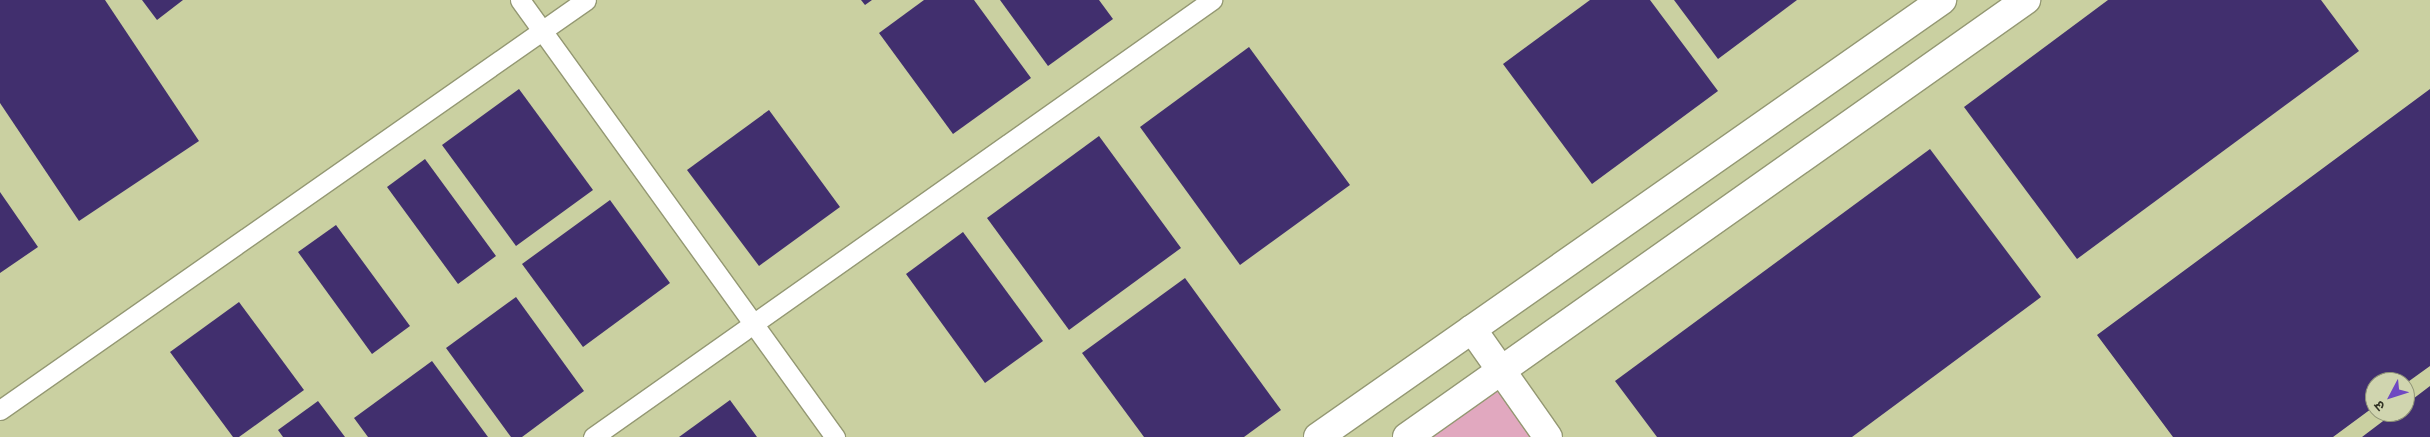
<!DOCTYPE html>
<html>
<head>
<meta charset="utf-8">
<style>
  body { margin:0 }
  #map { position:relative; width:2430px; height:437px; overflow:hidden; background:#d0d5af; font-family:Commissioner,"Noto Sans Devanagari",sans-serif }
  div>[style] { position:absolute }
  .built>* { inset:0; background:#cad0a1 }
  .green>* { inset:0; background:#e1a8bf }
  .building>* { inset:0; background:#412f6e }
  .roads { filter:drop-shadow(1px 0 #949873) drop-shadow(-1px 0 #949873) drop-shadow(0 1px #949873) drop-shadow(0 -1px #949873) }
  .lane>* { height:19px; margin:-9.5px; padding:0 9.5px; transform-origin:9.5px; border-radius:9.5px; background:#fff }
  .street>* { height:28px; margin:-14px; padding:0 14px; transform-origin:14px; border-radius:14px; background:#fff }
  .secondary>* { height:28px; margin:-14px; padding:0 14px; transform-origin:14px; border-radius:14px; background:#fff }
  span { translate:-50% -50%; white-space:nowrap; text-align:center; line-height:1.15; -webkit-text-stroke:5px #d0d5af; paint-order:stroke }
  .north { position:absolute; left:2365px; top:372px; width:50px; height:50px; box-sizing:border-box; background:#d0d5af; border:1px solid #919578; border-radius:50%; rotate:230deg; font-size:14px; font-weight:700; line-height:20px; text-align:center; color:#323425 }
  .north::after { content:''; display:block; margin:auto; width:18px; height:22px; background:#6f49c2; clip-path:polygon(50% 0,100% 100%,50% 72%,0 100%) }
</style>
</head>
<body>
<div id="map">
  <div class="built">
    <div style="clip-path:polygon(evenodd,0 0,2430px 0,2430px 437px,0 437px,0 0,2375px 382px,2405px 382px,2405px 412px,2375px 412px,2375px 382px)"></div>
  </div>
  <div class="green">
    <div style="clip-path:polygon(1501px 371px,1548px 437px,1401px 437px)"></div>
  </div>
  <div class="building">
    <div style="clip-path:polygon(0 0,105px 0,199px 141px,79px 221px,0 103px)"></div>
    <div style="clip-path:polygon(142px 0,183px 0,157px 20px)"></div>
    <div style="clip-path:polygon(861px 0,872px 0,865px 5px)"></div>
    <div style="clip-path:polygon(924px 0,974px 0,1031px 78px,953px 134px,879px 33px)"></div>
    <div style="clip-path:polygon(1000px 0,1099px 0,1113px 19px,1048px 66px)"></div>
    <div style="clip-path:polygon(1590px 0,1650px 0,1718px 91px,1592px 184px,1503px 64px)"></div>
    <div style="clip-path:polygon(1674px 0,1797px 0,1718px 59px)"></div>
    <div style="clip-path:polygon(2108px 0,2321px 0,2359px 51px,2077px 259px,1964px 107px)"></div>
    <div style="clip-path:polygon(1249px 47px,1350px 185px,1240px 265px,1140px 127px)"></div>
    <div style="clip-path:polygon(519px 89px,593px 190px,516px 246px,442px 145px)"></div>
    <div style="clip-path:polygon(2430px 89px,2430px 366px,2405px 384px,2405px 382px,2375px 382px,2375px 406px,2333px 437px,2173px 437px,2097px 335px)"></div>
    <div style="clip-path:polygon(769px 110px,840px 207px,759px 266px,687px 170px)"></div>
    <div style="clip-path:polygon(1099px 136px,1181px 248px,1069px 330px,987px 218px)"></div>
    <div style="clip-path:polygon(1930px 149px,2041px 297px,1852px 437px,1657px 437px,1615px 381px)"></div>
    <div style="clip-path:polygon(425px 159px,496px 256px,458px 284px,387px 187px)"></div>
    <div style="clip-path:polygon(0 192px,38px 247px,0 273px)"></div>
    <div style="clip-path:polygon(610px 200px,670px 283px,583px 347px,522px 264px)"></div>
    <div style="clip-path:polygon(336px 225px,410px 326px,372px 354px,298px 252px)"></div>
    <div style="clip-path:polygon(963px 232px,1043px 341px,985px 383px,906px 274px)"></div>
    <div style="clip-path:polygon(1185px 278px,1281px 410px,1244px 437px,1144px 437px,1082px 353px)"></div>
    <div style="clip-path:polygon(516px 297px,584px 391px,522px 437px,511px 437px,446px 348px)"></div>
    <div style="clip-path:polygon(239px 302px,304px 390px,239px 437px,233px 437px,170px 352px)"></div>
    <div style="clip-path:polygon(432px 361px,488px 437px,368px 437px,354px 418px)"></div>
    <div style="clip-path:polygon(2430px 386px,2430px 437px,2362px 437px,2395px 412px,2405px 412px,2405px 405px)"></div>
    <div style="clip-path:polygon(730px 400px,757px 437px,679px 437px)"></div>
    <div style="clip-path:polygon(318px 401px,345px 437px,283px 437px,278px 430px)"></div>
  </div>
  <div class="roads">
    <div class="lane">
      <div style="left:520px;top:0;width:539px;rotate:54.22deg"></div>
      <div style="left:0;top:410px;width:715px;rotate:-34.98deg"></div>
      <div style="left:593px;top:437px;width:758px;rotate:-35.22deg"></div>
    </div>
    <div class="street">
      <div style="left:1472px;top:329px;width:132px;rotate:54.9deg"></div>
    </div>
    <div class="secondary">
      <div style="left:1318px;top:437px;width:762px;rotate:-35deg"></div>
      <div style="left:1407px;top:437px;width:758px;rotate:-35.22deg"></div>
    </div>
  </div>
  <div class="north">उ</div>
</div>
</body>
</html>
